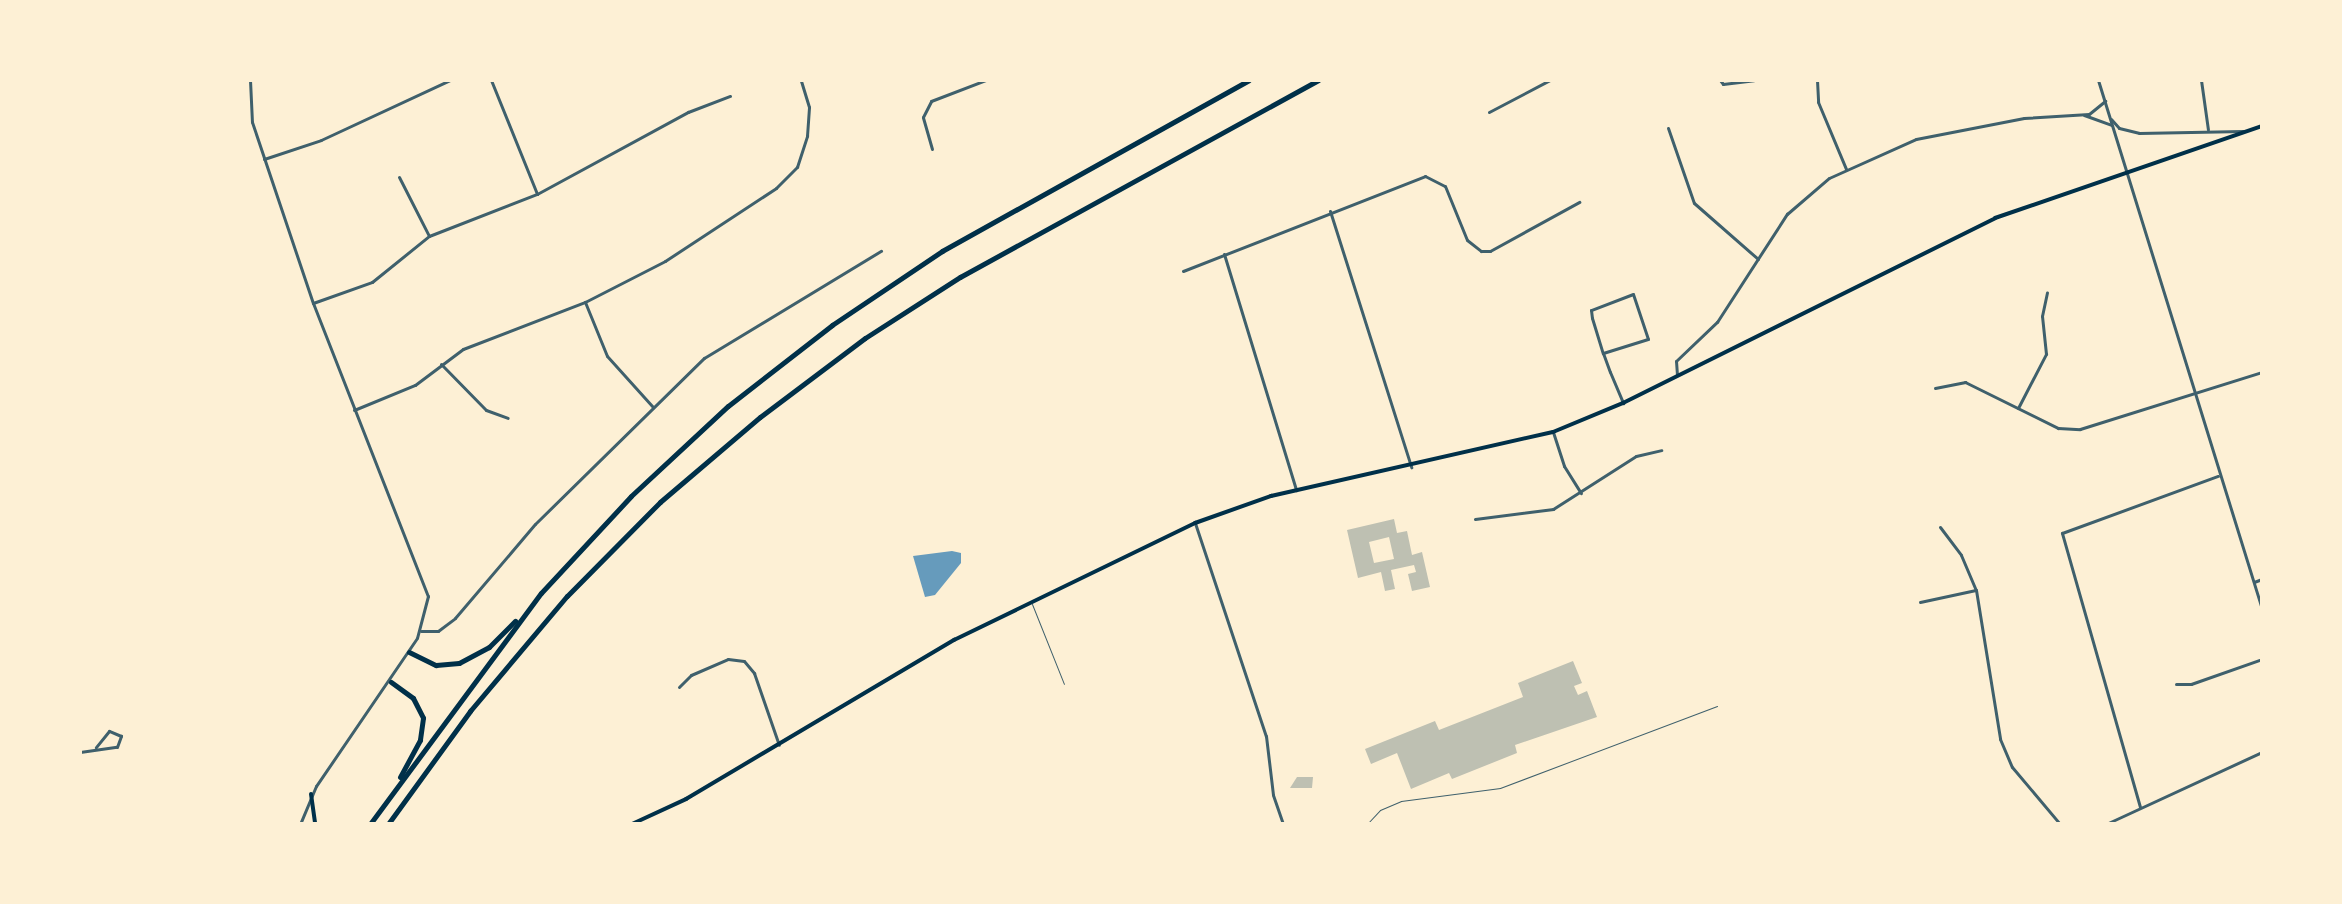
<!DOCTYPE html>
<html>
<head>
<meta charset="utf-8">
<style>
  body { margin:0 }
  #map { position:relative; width:2342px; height:904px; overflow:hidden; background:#fdf0d5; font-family:Montserrat,sans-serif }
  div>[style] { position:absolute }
  .water>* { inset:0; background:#669bbc }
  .building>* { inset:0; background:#bec0b2 }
  .service>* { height:1px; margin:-0.5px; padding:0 0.5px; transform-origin:0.5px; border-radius:0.5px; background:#3f606c }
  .minor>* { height:3px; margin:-1.5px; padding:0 1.5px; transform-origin:1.5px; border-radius:1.5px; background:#3f606c }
  .tertiary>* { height:3px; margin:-1.5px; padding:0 1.5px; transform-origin:1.5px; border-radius:1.5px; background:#3f606c }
  .secondary>* { height:4px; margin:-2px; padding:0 2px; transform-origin:2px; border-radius:2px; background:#003049 }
  .motorway>* { height:5px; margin:-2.5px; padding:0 2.5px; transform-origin:2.5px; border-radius:2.5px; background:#003049 }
  span { translate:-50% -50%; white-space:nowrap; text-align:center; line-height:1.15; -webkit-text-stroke:8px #fdf0d5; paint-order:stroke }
  .frame { position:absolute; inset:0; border:82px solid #fdf0d5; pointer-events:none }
</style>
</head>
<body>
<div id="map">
  <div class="water">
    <div style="clip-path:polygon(952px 551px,961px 553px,961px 563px,935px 595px,925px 597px,913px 556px)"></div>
  </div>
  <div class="building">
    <div style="clip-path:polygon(evenodd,1394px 519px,1397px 533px,1407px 531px,1412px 555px,1422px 552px,1430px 587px,1412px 591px,1408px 574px,1416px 572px,1414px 565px,1391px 570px,1395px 589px,1385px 591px,1381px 572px,1358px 578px,1347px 530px,1394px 519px,1389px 537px,1394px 559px,1374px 563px,1369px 542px,1389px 537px)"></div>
    <div style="clip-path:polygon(1573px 661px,1582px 683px,1574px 686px,1578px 695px,1587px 691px,1597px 717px,1515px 745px,1517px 753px,1452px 779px,1449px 773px,1411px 789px,1397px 753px,1371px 764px,1365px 749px,1435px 721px,1439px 730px,1523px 697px,1518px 683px)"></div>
    <div style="clip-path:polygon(1297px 777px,1313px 777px,1312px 788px,1290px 788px)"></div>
  </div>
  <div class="service">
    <div style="left:1032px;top:604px;width:86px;rotate:68.2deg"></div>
    <div style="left:1367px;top:824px;width:19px;rotate:-47deg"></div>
    <div style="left:1380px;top:810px;width:23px;rotate:-23deg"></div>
    <div style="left:1401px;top:801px;width:100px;rotate:-7.5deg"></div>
    <div style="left:1500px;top:788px;width:232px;rotate:-20.7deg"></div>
  </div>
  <div class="minor">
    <div style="left:491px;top:80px;width:123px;rotate:68deg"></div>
    <div style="left:1720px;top:80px;width:5px;rotate:53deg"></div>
    <div style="left:1723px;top:84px;width:31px;rotate:-7deg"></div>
    <div style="left:1817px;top:80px;width:22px;rotate:87deg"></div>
    <div style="left:1818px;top:102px;width:73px;rotate:67.3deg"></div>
    <div style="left:2201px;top:80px;width:50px;rotate:82deg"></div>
    <div style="left:1489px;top:112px;width:69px;rotate:-27.7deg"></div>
    <div style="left:2084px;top:115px;width:29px;rotate:20deg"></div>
    <div style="left:2111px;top:119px;width:12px;rotate:48deg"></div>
    <div style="left:2119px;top:128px;width:21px;rotate:14deg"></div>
    <div style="left:2139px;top:133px;width:104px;rotate:-1.1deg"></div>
    <div style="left:1668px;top:128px;width:79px;rotate:70.9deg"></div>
    <div style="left:1694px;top:203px;width:85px;rotate:41.2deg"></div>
    <div style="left:932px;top:149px;width:33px;rotate:-106deg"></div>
    <div style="left:923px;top:117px;width:18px;rotate:-63deg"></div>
    <div style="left:931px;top:101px;width:59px;rotate:-20.9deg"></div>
    <div style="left:264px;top:159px;width:60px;rotate:-18.4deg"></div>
    <div style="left:321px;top:140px;width:142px;rotate:-24.9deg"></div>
    <div style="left:399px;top:177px;width:66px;rotate:63deg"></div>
    <div style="left:1330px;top:211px;width:269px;rotate:72.4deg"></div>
    <div style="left:1224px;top:254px;width:247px;rotate:73deg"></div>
    <div style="left:1183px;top:271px;width:260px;rotate:-21.4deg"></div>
    <div style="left:1425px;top:176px;width:22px;rotate:27deg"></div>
    <div style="left:1445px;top:186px;width:58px;rotate:67.8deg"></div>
    <div style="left:1467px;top:240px;width:18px;rotate:38deg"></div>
    <div style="left:1481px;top:251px;width:9px"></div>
    <div style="left:1490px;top:251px;width:102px;rotate:-28.8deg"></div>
    <div style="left:585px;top:302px;width:58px;rotate:67.8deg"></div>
    <div style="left:607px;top:356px;width:69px;rotate:48deg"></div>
    <div style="left:313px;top:303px;width:63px;rotate:-19.6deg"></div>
    <div style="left:372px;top:282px;width:73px;rotate:-38.9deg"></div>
    <div style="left:429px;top:236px;width:116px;rotate:-21.3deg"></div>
    <div style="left:537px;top:194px;width:172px;rotate:-28.5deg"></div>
    <div style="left:688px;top:112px;width:45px;rotate:-20.9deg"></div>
    <div style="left:1603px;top:353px;width:47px;rotate:-17.3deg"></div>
    <div style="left:1648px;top:339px;width:47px;rotate:-108.4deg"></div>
    <div style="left:1633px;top:294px;width:45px;rotate:159.1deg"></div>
    <div style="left:1591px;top:310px;width:8px;rotate:83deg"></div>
    <div style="left:1592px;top:318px;width:37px;rotate:73deg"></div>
    <div style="left:1603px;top:353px;width:20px;rotate:70deg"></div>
    <div style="left:1610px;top:372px;width:34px;rotate:67deg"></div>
    <div style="left:441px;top:364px;width:64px;rotate:45.6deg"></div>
    <div style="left:486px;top:410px;width:23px;rotate:20deg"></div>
    <div style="left:1677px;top:375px;width:14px;rotate:-94deg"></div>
    <div style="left:1676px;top:361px;width:57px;rotate:-43.6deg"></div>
    <div style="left:1717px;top:322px;width:129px;rotate:-57.1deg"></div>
    <div style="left:1787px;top:214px;width:55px;rotate:-40.6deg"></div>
    <div style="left:1829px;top:178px;width:95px;rotate:-24.1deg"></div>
    <div style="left:1916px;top:139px;width:110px;rotate:-11deg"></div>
    <div style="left:2024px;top:118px;width:65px;rotate:-3.5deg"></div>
    <div style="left:2089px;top:114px;width:21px;rotate:-39deg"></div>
    <div style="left:1935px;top:388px;width:31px;rotate:-11deg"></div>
    <div style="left:1965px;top:382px;width:104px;rotate:26.3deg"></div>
    <div style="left:2058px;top:428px;width:22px;rotate:3deg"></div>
    <div style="left:2080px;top:429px;width:191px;rotate:-17.4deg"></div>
    <div style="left:2018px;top:408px;width:61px;rotate:-62.6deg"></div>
    <div style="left:2046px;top:354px;width:38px;rotate:-96deg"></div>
    <div style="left:2042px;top:316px;width:24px;rotate:-78deg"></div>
    <div style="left:354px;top:410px;width:66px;rotate:-22.3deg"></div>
    <div style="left:415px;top:385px;width:60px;rotate:-36.9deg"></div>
    <div style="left:463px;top:349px;width:131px;rotate:-21.1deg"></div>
    <div style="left:585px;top:302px;width:90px;rotate:-27.1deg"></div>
    <div style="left:665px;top:261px;width:133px;rotate:-33.3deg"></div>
    <div style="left:776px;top:188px;width:30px;rotate:-45deg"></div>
    <div style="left:797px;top:167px;width:33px;rotate:-72deg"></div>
    <div style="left:807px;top:136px;width:29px;rotate:-86deg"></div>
    <div style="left:809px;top:107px;width:28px;rotate:-107deg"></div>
    <div style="left:1553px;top:432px;width:36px;rotate:72deg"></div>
    <div style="left:1564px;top:466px;width:32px;rotate:58deg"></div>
    <div style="left:1475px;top:519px;width:79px;rotate:-7.3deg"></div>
    <div style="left:1553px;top:509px;width:98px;rotate:-32.6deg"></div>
    <div style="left:1636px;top:456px;width:26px;rotate:-13deg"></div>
    <div style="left:1940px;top:527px;width:35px;rotate:53deg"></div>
    <div style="left:1961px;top:555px;width:38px;rotate:67deg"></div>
    <div style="left:1976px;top:590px;width:151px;rotate:80.8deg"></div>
    <div style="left:2000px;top:739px;width:30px;rotate:67deg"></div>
    <div style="left:2012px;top:767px;width:75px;rotate:49.9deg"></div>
    <div style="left:2254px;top:582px;width:9px;rotate:-21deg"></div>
    <div style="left:1920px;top:602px;width:57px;rotate:-12.1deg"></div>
    <div style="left:421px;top:631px;width:17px"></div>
    <div style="left:438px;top:631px;width:21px;rotate:-37deg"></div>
    <div style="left:455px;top:618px;width:123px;rotate:-49.6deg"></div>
    <div style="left:535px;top:524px;width:237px;rotate:-44.5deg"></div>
    <div style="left:704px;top:358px;width:207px;rotate:-31.2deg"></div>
    <div style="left:2176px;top:684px;width:15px"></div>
    <div style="left:2191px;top:684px;width:75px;rotate:-19.4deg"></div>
    <div style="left:679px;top:687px;width:17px;rotate:-45deg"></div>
    <div style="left:691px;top:675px;width:40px;rotate:-23.4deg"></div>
    <div style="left:728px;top:659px;width:16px;rotate:7deg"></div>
    <div style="left:744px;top:661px;width:16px;rotate:50deg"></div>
    <div style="left:754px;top:673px;width:76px;rotate:70.9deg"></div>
    <div style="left:80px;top:752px;width:37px;rotate:-8deg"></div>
    <div style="left:117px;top:747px;width:12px;rotate:-70deg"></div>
    <div style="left:121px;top:736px;width:13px;rotate:-157deg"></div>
    <div style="left:109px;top:731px;width:21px;rotate:129deg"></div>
    <div style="left:2140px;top:807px;width:285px;rotate:-105.9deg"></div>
    <div style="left:2062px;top:533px;width:166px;rotate:-20.1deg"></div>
  </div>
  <div class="tertiary">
    <div style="left:250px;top:80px;width:42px;rotate:87.3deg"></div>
    <div style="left:252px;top:122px;width:191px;rotate:71.4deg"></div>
    <div style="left:313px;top:303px;width:315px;rotate:68.6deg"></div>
    <div style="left:428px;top:596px;width:43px;rotate:104.7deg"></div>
    <div style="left:417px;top:638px;width:179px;rotate:124.3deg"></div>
    <div style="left:316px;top:786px;width:41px;rotate:112.8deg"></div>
    <div style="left:2098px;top:80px;width:554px;rotate:72.78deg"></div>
    <div style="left:1195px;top:523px;width:225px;rotate:71.6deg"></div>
    <div style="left:1266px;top:736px;width:59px;rotate:83.2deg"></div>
    <div style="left:1273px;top:795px;width:31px;rotate:71deg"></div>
    <div style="left:2106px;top:824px;width:172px;rotate:-24.8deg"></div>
  </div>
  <div class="secondary">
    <div style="left:311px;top:794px;width:30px;rotate:82deg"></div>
    <div style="left:632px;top:824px;width:60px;rotate:-24.8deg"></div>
    <div style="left:686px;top:799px;width:312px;rotate:-30.7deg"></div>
    <div style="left:954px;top:640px;width:268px;rotate:-25.9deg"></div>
    <div style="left:1195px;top:523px;width:81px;rotate:-19.6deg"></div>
    <div style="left:1271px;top:496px;width:289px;rotate:-12.8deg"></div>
    <div style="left:1553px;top:432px;width:76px;rotate:-22.5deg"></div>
    <div style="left:1623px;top:403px;width:415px;rotate:-26.4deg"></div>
    <div style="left:1995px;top:218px;width:282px;rotate:-19deg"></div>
  </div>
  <div class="motorway">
    <div style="left:409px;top:652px;width:30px;rotate:26deg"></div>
    <div style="left:436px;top:665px;width:23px;rotate:-5deg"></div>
    <div style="left:459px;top:663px;width:34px;rotate:-28deg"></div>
    <div style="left:489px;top:647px;width:37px;rotate:-45deg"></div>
    <div style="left:391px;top:682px;width:27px;rotate:36deg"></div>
    <div style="left:413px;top:698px;width:22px;rotate:63deg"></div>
    <div style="left:423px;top:718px;width:22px;rotate:98deg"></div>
    <div style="left:420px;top:740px;width:42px;rotate:118.4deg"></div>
    <div style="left:370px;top:824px;width:287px;rotate:-53.5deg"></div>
    <div style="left:541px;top:593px;width:132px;rotate:-47.1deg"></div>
    <div style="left:631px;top:496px;width:132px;rotate:-42.9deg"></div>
    <div style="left:728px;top:406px;width:132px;rotate:-37.9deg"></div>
    <div style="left:832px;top:325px;width:133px;rotate:-33.9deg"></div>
    <div style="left:942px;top:251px;width:351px;rotate:-29.1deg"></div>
    <div style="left:388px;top:824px;width:140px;rotate:-54deg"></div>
    <div style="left:470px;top:711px;width:150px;rotate:-49.9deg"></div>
    <div style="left:567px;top:596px;width:132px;rotate:-45.3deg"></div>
    <div style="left:660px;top:502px;width:131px;rotate:-40.4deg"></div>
    <div style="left:760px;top:417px;width:131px;rotate:-37deg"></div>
    <div style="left:865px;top:338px;width:113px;rotate:-32.7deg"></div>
    <div style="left:960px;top:277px;width:409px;rotate:-28.8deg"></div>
  </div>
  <div class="frame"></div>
</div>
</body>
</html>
